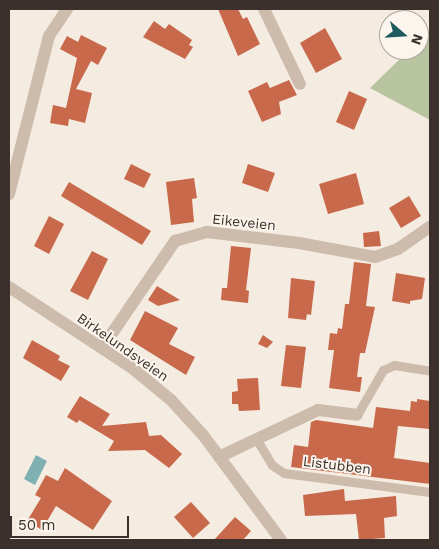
<!DOCTYPE html>
<html>
<head>
<meta charset="utf-8">
<style>
  body { margin:0 }
  #map { position:relative; width:439px; height:549px; overflow:hidden; background:#f4ebe1; font-family:"Work Sans",sans-serif }
  div>[style] { position:absolute }
  .green>* { inset:0; background:#b8c4a0 }
  .water>* { inset:0; background:#7fb0b2 }
  .building>* { inset:0; background:#c8694b }
  .lane>* { height:9px; margin:-4.5px; padding:0 4.5px; transform-origin:4.5px; border-radius:4.5px; background:#cdbbac }
  .street>* { height:12px; margin:-6px; padding:0 6px; transform-origin:6px; border-radius:6px; background:#cdbbac }
  span { translate:-50% -50%; white-space:nowrap; text-align:center; line-height:1.15; -webkit-text-stroke:4px #fbf5ee; paint-order:stroke }
  .street-label { font-size:14px; color:#3b302b }
  .frame { position:absolute; inset:0; border:10px solid #3b302b; pointer-events:none }
  .north { position:absolute; left:379px; top:10px; width:50px; height:50px; box-sizing:border-box; background:#fbf5ee; border:1px solid #aea6a0; border-radius:50%; rotate:109deg; font-size:14px; font-weight:700; line-height:20px; text-align:center; color:#3b302b }
  .north::after { content:''; display:block; margin:auto; width:18px; height:22px; background:#1f5a5e; clip-path:polygon(50% 0,100% 100%,50% 72%,0 100%) }
  .scale { position:absolute; left:10px; top:516px; width:119px; height:22px; box-sizing:border-box; border:2px solid #3b302b; border-top:0; padding-left:6px; font-size:15px; line-height:18px; white-space:nowrap; color:#3b302b; -webkit-text-stroke:4px #fbf5ee; paint-order:stroke }
</style>
</head>
<body>
<div id="map">
  <div class="green">
    <div style="clip-path:polygon(430px 30px,430px 120px,370px 88px,409px 50px,419px 50px,419px 40px)"></div>
  </div>
  <div class="water">
    <div style="clip-path:polygon(36px 455px,47px 461px,35px 485px,24px 479px)"></div>
  </div>
  <div class="building">
    <div style="clip-path:polygon(218px 9px,238px 9px,243px 19px,247px 17px,260px 44px,238px 56px)"></div>
    <div style="clip-path:polygon(154px 21px,165px 29px,169px 24px,192px 40px,189px 45px,193px 47px,185px 59px,143px 37px)"></div>
    <div style="clip-path:polygon(325px 28px,342px 59px,316px 73px,300px 43px)"></div>
    <div style="clip-path:polygon(81px 35px,107px 48px,98px 65px,91px 61px,76px 89px,92px 93px,85px 123px,69px 119px,68px 126px,50px 123px,53px 105px,66px 108px,77px 58px,60px 49px,67px 36px,78px 42px)"></div>
    <div style="clip-path:polygon(289px 80px,297px 95px,279px 102px,281px 114px,262px 122px,248px 91px,267px 82px,270px 88px)"></div>
    <div style="clip-path:polygon(349px 91px,367px 99px,354px 130px,336px 122px)"></div>
    <div style="clip-path:polygon(131px 164px,151px 174px,144px 188px,124px 179px)"></div>
    <div style="clip-path:polygon(248px 164px,275px 173px,268px 192px,242px 183px)"></div>
    <div style="clip-path:polygon(356px 173px,364px 204px,328px 214px,319px 184px)"></div>
    <div style="clip-path:polygon(194px 178px,197px 198px,192px 199px,194px 222px,171px 225px,166px 182px)"></div>
    <div style="clip-path:polygon(69px 182px,151px 231px,142px 245px,61px 196px)"></div>
    <div style="clip-path:polygon(409px 196px,421px 216px,401px 228px,389px 208px)"></div>
    <div style="clip-path:polygon(49px 216px,64px 224px,49px 254px,34px 246px)"></div>
    <div style="clip-path:polygon(379px 231px,381px 246px,364px 247px,363px 233px)"></div>
    <div style="clip-path:polygon(231px 246px,251px 248px,246px 290px,249px 291px,248px 303px,221px 300px,222px 288px,227px 288px)"></div>
    <div style="clip-path:polygon(92px 251px,108px 259px,88px 300px,70px 291px)"></div>
    <div style="clip-path:polygon(354px 262px,371px 264px,366px 306px,375px 307px,365px 353px,360px 353px,357px 377px,362px 377px,360px 392px,329px 388px,334px 350px,328px 350px,330px 333px,337px 334px,338px 328px,342px 329px,345px 304px,349px 304px)"></div>
    <div style="clip-path:polygon(396px 273px,425px 278px,422px 299px,410px 301px,410px 304px,392px 301px)"></div>
    <div style="clip-path:polygon(291px 278px,315px 281px,311px 315px,307px 314px,306px 320px,288px 318px)"></div>
    <div style="clip-path:polygon(157px 286px,180px 300px,158px 306px,148px 300px)"></div>
    <div style="clip-path:polygon(145px 311px,178px 328px,169px 344px,195px 357px,186px 375px,130px 340px)"></div>
    <div style="clip-path:polygon(263px 335px,273px 342px,267px 348px,258px 344px)"></div>
    <div style="clip-path:polygon(32px 340px,60px 356px,58px 360px,70px 366px,61px 381px,23px 358px)"></div>
    <div style="clip-path:polygon(286px 345px,306px 347px,301px 388px,281px 386px)"></div>
    <div style="clip-path:polygon(258px 378px,260px 410px,239px 411px,238px 404px,232px 404px,232px 392px,238px 391px,237px 379px)"></div>
    <div style="clip-path:polygon(80px 396px,110px 414px,102px 426px,146px 422px,149px 436px,161px 435px,182px 454px,169px 468px,145px 450px,108px 451px,114px 441px,79px 420px,77px 423px,67px 417px)"></div>
    <div style="clip-path:polygon(417px 399px,430px 401px,430px 429px,398px 426px,394px 458px,430px 463px,430px 484px,291px 467px,294px 445px,308px 447px,311px 422px,316px 420px,373px 428px,376px 407px,410px 411px,411px 401px,417px 402px)"></div>
    <div style="clip-path:polygon(65px 468px,112px 501px,93px 530px,56px 506px,42px 530px,27px 521px,41px 498px,35px 495px,46px 475px,58px 481px)"></div>
    <div style="clip-path:polygon(344px 489px,345px 501px,396px 496px,397px 516px,384px 518px,385px 538px,359px 540px,356px 514px,305px 516px,303px 495px)"></div>
    <div style="clip-path:polygon(191px 502px,210px 523px,193px 538px,174px 517px)"></div>
    <div style="clip-path:polygon(235px 517px,251px 531px,243px 540px,214px 540px)"></div>
  </div>
  <div class="lane">
    <div style="left:357px;top:415px;width:52px;rotate:-60deg"></div>
    <div style="left:383px;top:370px;width:12px;rotate:-24deg"></div>
    <div style="left:394px;top:365px;width:36px;rotate:9deg"></div>
    <div style="left:257px;top:440px;width:29px;rotate:59deg"></div>
    <div style="left:272px;top:465px;width:14px;rotate:34deg"></div>
    <div style="left:284px;top:473px;width:147px;rotate:7.4deg"></div>
  </div>
  <div class="street">
    <div style="left:264px;top:9px;width:83px;rotate:64.4deg"></div>
    <div style="left:9px;top:194px;width:163px;rotate:-75.8deg"></div>
    <div style="left:49px;top:36px;width:32px;rotate:-56deg"></div>
    <div style="left:9px;top:287px;width:146px;rotate:33.3deg"></div>
    <div style="left:131px;top:367px;width:52px;rotate:39.5deg"></div>
    <div style="left:171px;top:400px;width:47px;rotate:47.6deg"></div>
    <div style="left:203px;top:435px;width:131px;rotate:53.4deg"></div>
    <div style="left:102px;top:348px;width:130px;rotate:-55.7deg"></div>
    <div style="left:175px;top:241px;width:33px;rotate:-16deg"></div>
    <div style="left:207px;top:232px;width:93px;rotate:6.8deg"></div>
    <div style="left:299px;top:243px;width:77px;rotate:10.4deg"></div>
    <div style="left:375px;top:257px;width:24px;rotate:-19deg"></div>
    <div style="left:398px;top:249px;width:39px;rotate:-35deg"></div>
    <div style="left:219px;top:457px;width:110px;rotate:-25.4deg"></div>
    <div style="left:318px;top:410px;width:39px;rotate:7deg"></div>
  </div>
  <div class="street-label">
    <span style="left:244px;top:222px;rotate:6deg">Eikeveien</span>
    <span style="left:123px;top:347px;rotate:35deg">Birkelundsveien</span>
    <span style="left:337px;top:465px;rotate:7deg">Listubben</span>
  </div>
  <div class="frame"></div>
  <div class="north">N</div>
  <div class="scale">50 m</div>
</div>
</body>
</html>
